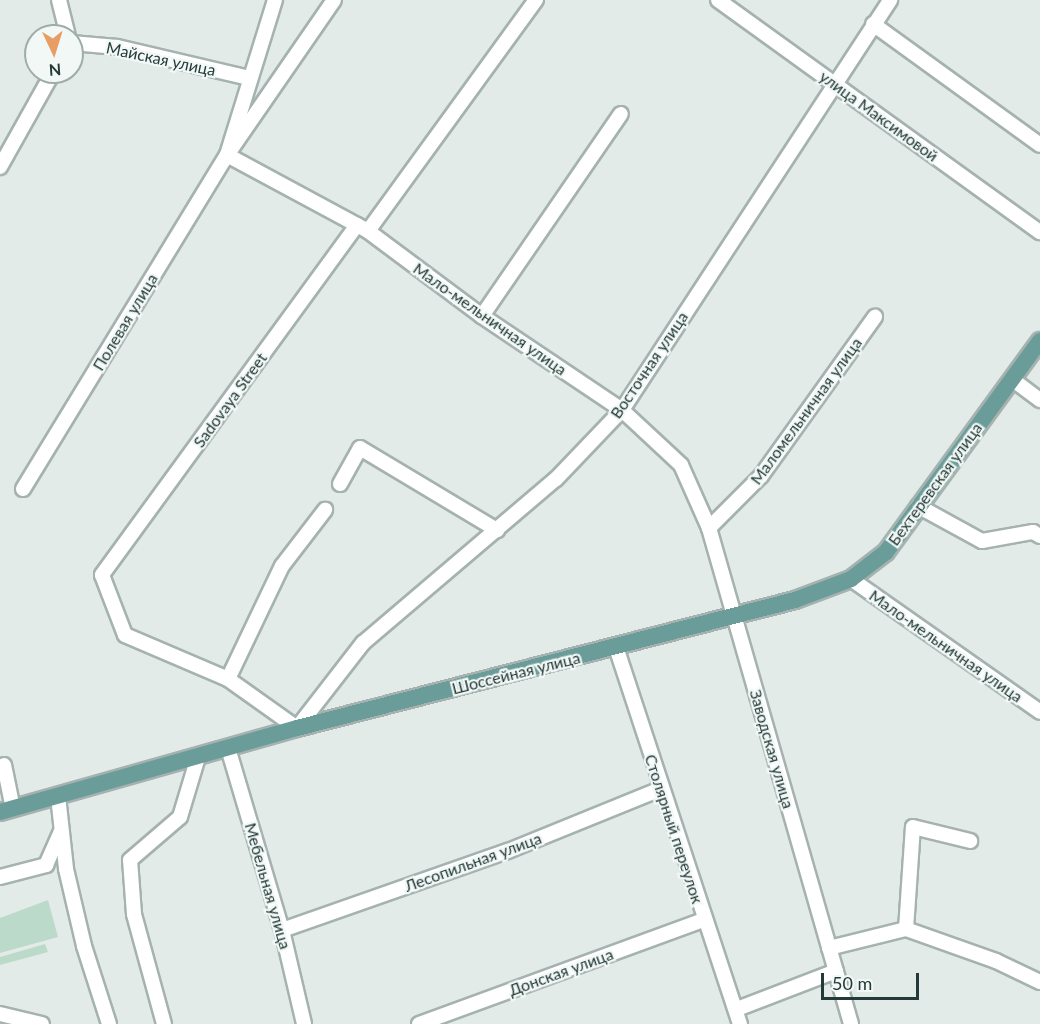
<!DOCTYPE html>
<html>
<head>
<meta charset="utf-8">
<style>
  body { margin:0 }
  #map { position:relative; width:1040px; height:1024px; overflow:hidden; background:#e2ebe8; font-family:Lato,sans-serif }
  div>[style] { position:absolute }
  .green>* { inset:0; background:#bcdaca }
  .roads { filter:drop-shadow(2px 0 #a5b2b0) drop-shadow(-2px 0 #a5b2b0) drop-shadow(0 2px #a5b2b0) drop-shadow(0 -2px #a5b2b0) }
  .minor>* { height:14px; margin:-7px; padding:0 7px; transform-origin:7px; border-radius:7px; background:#fff }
  .major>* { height:16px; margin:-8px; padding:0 8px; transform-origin:8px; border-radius:8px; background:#6a9d99 }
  span { translate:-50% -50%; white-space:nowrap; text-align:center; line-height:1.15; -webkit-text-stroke:4.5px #f2f8f6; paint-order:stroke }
  .street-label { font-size:16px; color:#233a38 }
  .north { position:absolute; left:24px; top:24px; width:60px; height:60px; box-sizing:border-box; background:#f2f8f6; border:2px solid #9facaa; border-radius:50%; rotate:176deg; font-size:16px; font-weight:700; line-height:24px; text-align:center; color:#233a38 }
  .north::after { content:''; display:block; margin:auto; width:21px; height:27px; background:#e79d64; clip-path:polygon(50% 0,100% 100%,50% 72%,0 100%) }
  .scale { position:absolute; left:821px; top:973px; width:98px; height:27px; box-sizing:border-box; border:3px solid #233a38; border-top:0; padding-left:8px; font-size:18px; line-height:21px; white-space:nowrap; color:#233a38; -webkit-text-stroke:4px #f2f8f6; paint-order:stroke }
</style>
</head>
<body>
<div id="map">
  <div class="green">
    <div style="clip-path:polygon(48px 900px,58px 937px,0 953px,0 918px)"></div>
    <div style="clip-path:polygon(45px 944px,48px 952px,0 965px,0 957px)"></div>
  </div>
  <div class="roads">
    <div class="minor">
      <div style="left:59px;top:0;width:37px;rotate:76deg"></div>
      <div style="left:334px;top:0;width:188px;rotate:124.6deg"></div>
      <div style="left:227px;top:155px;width:160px;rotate:28.3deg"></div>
      <div style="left:368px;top:231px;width:142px;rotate:36.7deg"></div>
      <div style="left:482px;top:316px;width:169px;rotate:33.9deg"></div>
      <div style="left:622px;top:410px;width:81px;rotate:43deg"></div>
      <div style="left:681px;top:465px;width:69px;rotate:66deg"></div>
      <div style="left:709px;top:528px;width:516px;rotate:74.02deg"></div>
      <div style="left:718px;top:0;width:397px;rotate:35.8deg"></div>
      <div style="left:873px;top:24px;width:206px;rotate:35.9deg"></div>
      <div style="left:72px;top:43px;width:45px;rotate:5.1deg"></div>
      <div style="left:117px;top:47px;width:136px;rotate:13.2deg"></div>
      <div style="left:0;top:167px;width:109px;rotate:-60.8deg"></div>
      <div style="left:357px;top:225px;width:433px;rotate:126.1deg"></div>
      <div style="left:102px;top:575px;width:64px;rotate:69deg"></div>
      <div style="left:125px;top:635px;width:112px;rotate:23.1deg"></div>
      <div style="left:228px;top:679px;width:85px;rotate:35.4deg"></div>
      <div style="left:297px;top:728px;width:108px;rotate:-52.2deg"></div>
      <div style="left:363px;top:643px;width:253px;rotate:-40.4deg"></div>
      <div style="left:556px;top:479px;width:95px;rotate:-46.3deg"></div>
      <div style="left:622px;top:410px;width:490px;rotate:-56.8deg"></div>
      <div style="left:368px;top:231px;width:286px;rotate:-54deg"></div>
      <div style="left:482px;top:316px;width:245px;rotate:-55.5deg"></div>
      <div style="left:1012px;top:379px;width:35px;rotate:37deg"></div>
      <div style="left:340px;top:484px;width:41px;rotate:-60.9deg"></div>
      <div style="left:360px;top:448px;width:160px;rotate:30.9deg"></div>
      <div style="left:23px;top:489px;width:391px;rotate:-58.6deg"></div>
      <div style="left:227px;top:155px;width:162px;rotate:-72.8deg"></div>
      <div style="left:918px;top:506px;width:73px;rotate:28.7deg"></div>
      <div style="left:982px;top:541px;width:52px;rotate:-10deg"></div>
      <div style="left:1033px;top:532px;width:8px;rotate:30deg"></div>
      <div style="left:709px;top:528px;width:74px;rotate:-45deg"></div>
      <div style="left:761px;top:476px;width:196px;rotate:-54.4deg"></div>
      <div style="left:851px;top:579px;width:231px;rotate:35.1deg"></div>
      <div style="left:616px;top:647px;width:397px;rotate:71.8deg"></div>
      <div style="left:228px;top:679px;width:125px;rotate:-64.5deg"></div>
      <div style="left:282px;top:566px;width:71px;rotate:-52.5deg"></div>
      <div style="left:228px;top:748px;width:190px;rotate:73.5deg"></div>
      <div style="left:282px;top:930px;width:97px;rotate:76.8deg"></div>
      <div style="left:4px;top:765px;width:45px;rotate:78.4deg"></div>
      <div style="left:58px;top:796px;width:73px;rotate:83.7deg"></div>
      <div style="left:66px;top:869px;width:79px;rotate:76.8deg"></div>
      <div style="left:84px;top:946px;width:82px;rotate:72.2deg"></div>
      <div style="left:0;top:877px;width:48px;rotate:-14.6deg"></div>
      <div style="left:46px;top:865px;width:37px;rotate:-66deg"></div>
      <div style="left:906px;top:929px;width:102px;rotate:-86.1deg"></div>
      <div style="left:913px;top:827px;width:59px;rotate:13.8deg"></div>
      <div style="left:282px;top:930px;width:239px;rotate:-19.3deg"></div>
      <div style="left:508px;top:851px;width:165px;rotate:-22.1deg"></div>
      <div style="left:829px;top:948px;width:79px;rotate:-13.9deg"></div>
      <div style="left:906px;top:929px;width:96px;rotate:19.6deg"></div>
      <div style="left:996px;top:961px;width:49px;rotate:25.5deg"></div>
      <div style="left:737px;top:1009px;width:106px;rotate:-21deg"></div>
      <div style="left:0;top:1014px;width:43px;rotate:13.4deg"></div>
      <div style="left:164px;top:1024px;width:114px;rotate:-105.3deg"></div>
      <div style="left:134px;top:914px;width:54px;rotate:-94.2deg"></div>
      <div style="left:130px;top:860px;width:66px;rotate:-40.7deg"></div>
      <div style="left:180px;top:817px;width:63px;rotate:-73.3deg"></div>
      <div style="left:419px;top:1024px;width:302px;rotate:-20.1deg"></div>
    </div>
    <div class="major">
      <div style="left:0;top:812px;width:309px;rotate:-15.8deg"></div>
      <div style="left:297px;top:728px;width:514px;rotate:-14.41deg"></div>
      <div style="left:795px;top:600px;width:60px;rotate:-20.6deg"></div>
      <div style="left:851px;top:579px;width:44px;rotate:-37.6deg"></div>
      <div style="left:886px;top:552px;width:261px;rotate:-53.9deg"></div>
    </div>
  </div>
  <div class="street-label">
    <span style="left:161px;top:59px;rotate:12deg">Майская улица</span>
    <span style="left:879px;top:116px;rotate:36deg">улица Максимовой</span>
    <span style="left:490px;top:319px;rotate:35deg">Мало-мельничная улица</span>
    <span style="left:125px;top:322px;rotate:-59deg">Полевая улица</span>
    <span style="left:649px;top:365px;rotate:-56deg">Восточная улица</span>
    <span style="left:230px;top:400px;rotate:-54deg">Sadovaya Street</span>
    <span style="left:806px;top:411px;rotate:-54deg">Маломельничная улица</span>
    <span style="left:935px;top:484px;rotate:-54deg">Бехтеревская улица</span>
    <span style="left:946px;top:646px;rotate:35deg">Мало-мельничная улица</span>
    <span style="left:516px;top:673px;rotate:-14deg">Шоссейная улица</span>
    <span style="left:772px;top:749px;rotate:74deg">Заводская улица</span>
    <span style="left:674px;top:829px;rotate:72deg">Столярный переулок</span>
    <span style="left:473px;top:862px;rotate:-20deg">Лесопильная улица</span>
    <span style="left:268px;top:886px;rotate:74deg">Мебельная улица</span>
    <span style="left:561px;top:972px;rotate:-20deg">Донская улица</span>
  </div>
  <div class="north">N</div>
  <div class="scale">50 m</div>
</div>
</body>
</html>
